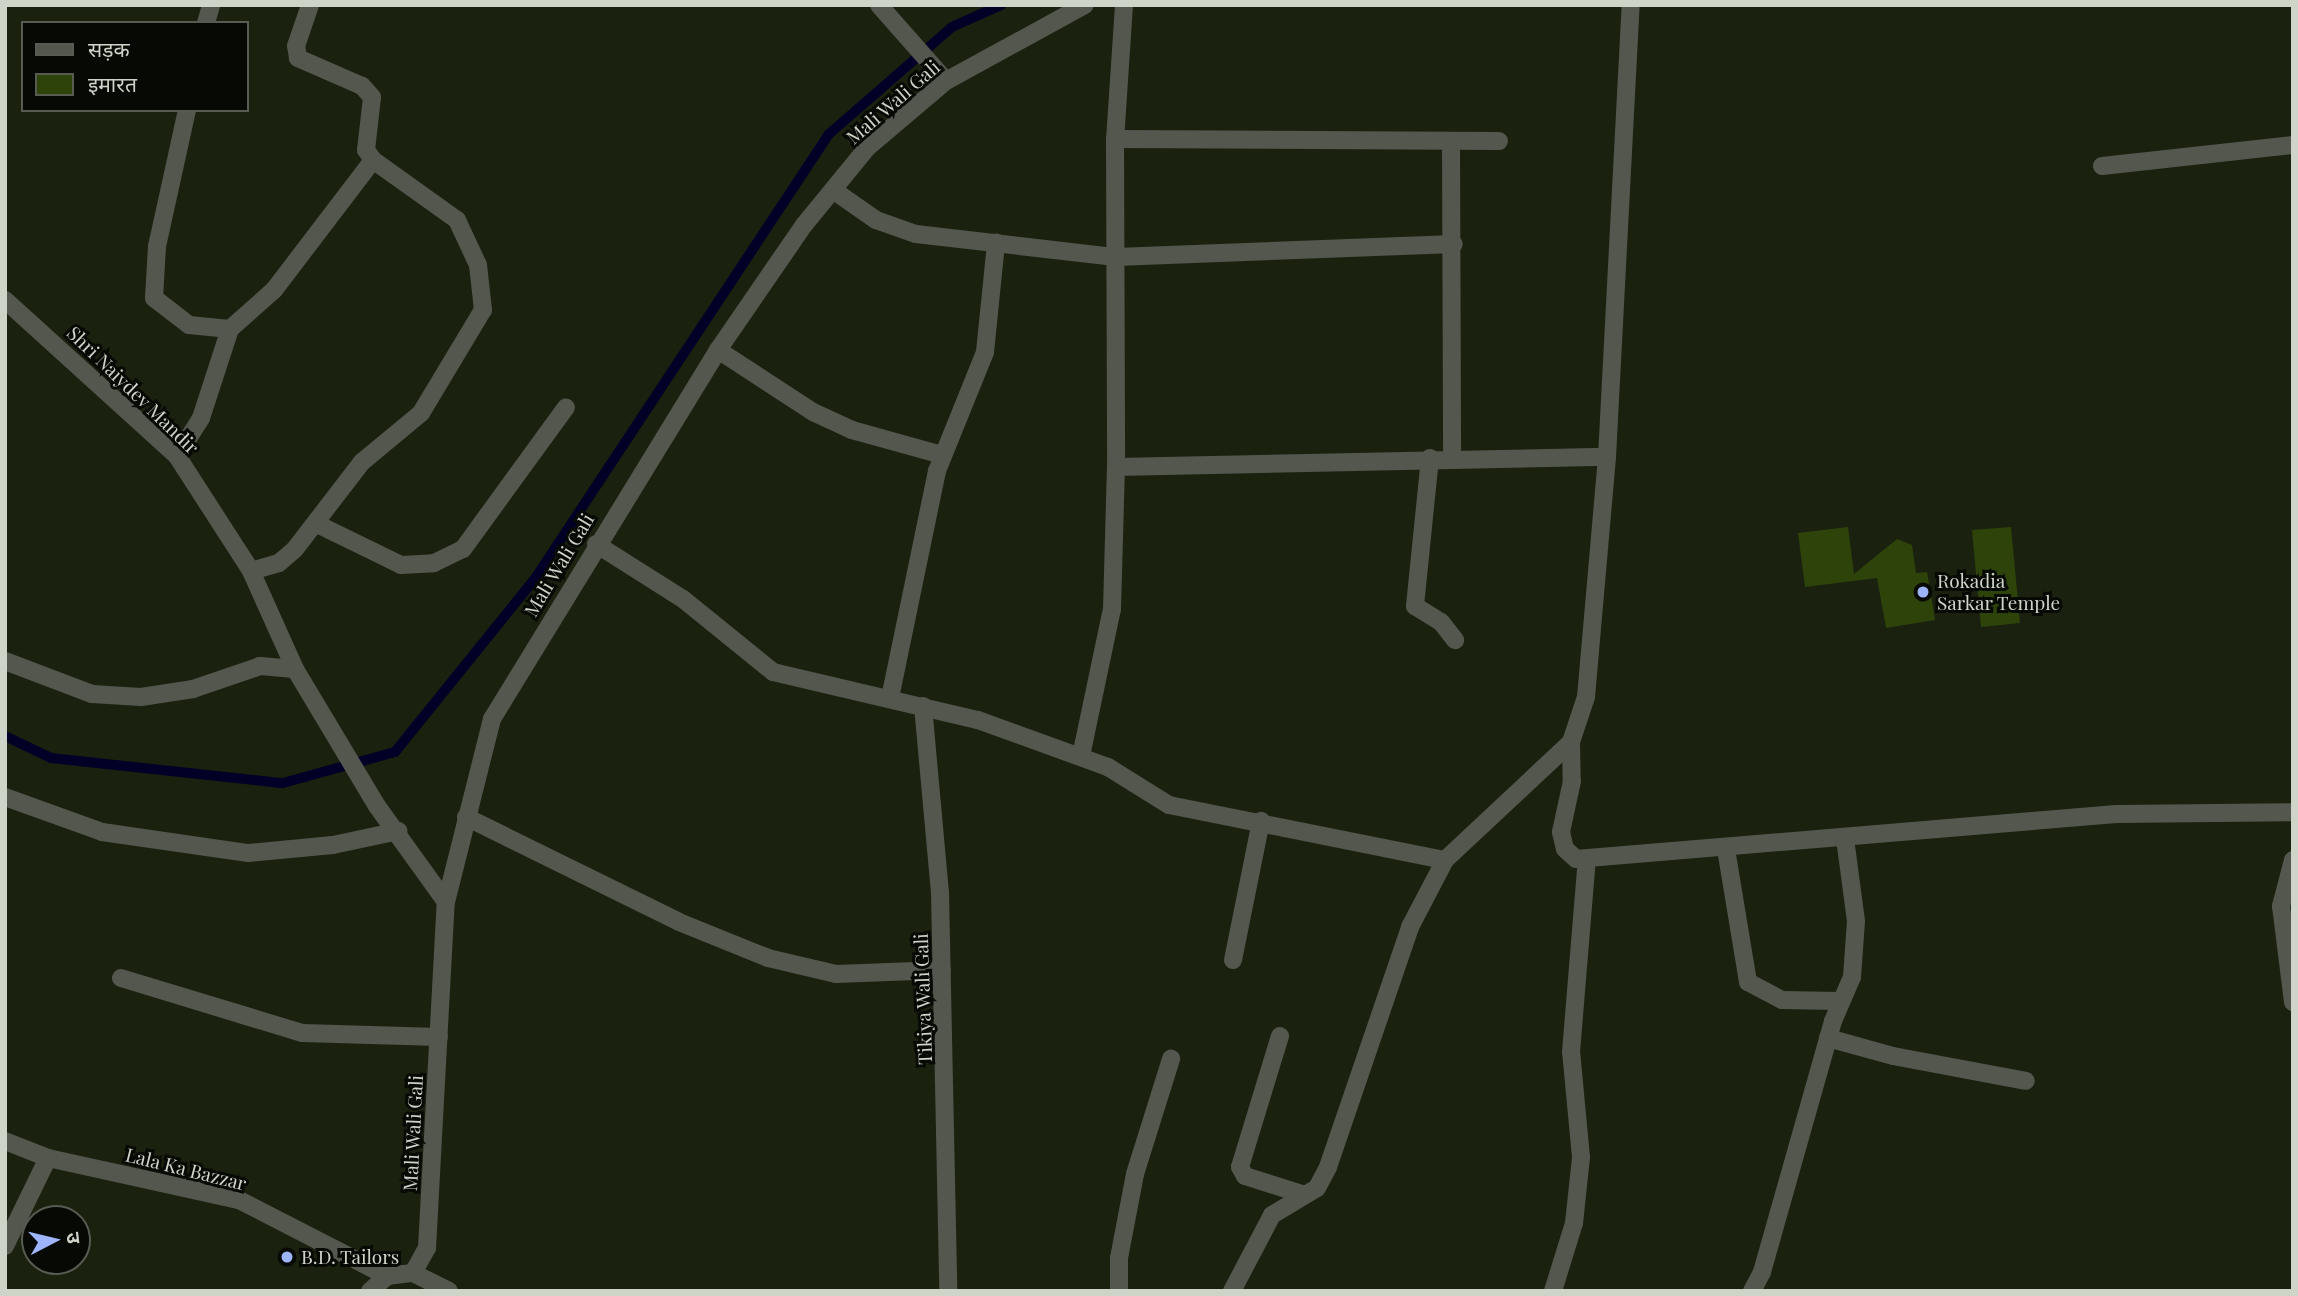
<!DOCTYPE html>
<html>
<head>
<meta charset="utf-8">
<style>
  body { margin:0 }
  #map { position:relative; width:2298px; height:1296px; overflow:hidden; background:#1a220f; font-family:"Playfair Display","Noto Sans Devanagari",serif }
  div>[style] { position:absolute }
  .stream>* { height:10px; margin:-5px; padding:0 5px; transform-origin:5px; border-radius:5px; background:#020027 }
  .building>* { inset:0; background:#2e430a }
  .minor>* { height:18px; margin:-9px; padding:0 9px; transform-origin:9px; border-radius:9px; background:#53574e }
  .dots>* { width:19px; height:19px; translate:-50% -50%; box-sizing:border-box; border:4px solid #070a04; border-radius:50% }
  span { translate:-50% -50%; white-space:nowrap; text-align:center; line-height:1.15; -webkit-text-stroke:6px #070a04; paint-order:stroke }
  .street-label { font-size:19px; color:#ced4c8 }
  .poi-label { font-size:19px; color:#ced4c8 }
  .left { translate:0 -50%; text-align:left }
  .frame { position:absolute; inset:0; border:7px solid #ced4c8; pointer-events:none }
  .legend { position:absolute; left:21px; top:21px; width:228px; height:91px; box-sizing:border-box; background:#070a04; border:2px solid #575b52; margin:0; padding:9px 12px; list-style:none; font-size:21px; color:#ced4c8 }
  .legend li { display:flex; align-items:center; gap:14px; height:35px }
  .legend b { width:35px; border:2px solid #575b52 }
  .north { position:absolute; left:21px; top:1205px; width:70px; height:70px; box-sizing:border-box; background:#070a04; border:2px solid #575b52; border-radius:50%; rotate:83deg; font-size:19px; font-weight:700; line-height:28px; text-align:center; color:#ced4c8 }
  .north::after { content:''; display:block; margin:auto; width:24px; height:32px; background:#9eb4fd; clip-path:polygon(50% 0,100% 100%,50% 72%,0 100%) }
</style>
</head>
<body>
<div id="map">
  <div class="stream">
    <div style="left:5px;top:736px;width:51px;rotate:25.6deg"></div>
    <div style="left:51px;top:758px;width:233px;rotate:6.2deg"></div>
    <div style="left:283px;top:783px;width:116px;rotate:-15.5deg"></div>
    <div style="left:395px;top:752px;width:225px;rotate:-51.1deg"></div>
    <div style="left:536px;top:577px;width:531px;rotate:-56.52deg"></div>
    <div style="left:829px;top:134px;width:163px;rotate:-41deg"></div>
    <div style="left:952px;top:27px;width:54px;rotate:-24.2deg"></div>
  </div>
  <div class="building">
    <div style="clip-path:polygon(1848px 527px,1854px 574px,1897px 539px,1912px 545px,1916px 573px,1927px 572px,1935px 620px,1886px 628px,1877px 578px,1805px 587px,1798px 533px)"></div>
    <div style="clip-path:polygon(2011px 527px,2020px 623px,1981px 627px,1972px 530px)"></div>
  </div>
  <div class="minor">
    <div style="left:879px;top:5px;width:101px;rotate:48.6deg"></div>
    <div style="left:1124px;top:5px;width:134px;rotate:93.8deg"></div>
    <div style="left:1115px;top:139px;width:328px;rotate:89.8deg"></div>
    <div style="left:1116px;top:467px;width:491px;rotate:-1.2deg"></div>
    <div style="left:206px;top:23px;width:19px;rotate:-74deg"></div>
    <div style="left:187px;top:110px;width:139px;rotate:102.4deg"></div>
    <div style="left:157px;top:246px;width:52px;rotate:93.3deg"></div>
    <div style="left:154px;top:298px;width:44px;rotate:37.6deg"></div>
    <div style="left:189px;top:325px;width:41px;rotate:5.6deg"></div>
    <div style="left:1115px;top:139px;width:384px;rotate:0.3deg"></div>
    <div style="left:1451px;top:141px;width:316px;rotate:89.8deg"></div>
    <div style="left:2102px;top:166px;width:192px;rotate:-6.3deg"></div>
    <div style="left:833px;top:190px;width:52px;rotate:34.9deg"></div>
    <div style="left:876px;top:220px;width:42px;rotate:19.3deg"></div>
    <div style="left:916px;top:234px;width:201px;rotate:6.6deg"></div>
    <div style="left:1116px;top:257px;width:338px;rotate:-2.2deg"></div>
    <div style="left:5px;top:300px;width:232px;rotate:42.2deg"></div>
    <div style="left:177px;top:456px;width:137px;rotate:57.2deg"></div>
    <div style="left:251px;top:571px;width:107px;rotate:65.8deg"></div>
    <div style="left:718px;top:350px;width:113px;rotate:33.1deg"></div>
    <div style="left:813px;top:412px;width:43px;rotate:24.8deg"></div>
    <div style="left:852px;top:430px;width:93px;rotate:15.5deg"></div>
    <div style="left:177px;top:456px;width:45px;rotate:-57.7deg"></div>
    <div style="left:201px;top:418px;width:94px;rotate:-72deg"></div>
    <div style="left:230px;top:329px;width:59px;rotate:-41.6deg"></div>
    <div style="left:274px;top:290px;width:163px;rotate:-52.7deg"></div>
    <div style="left:1430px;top:458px;width:149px;rotate:95.8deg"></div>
    <div style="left:1415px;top:606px;width:31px;rotate:32deg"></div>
    <div style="left:1441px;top:622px;width:23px;rotate:52deg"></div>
    <div style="left:317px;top:524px;width:93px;rotate:26deg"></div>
    <div style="left:401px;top:565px;width:33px;rotate:-3deg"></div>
    <div style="left:434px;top:563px;width:32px;rotate:-26deg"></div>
    <div style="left:463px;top:549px;width:175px;rotate:-54deg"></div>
    <div style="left:596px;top:544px;width:103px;rotate:32.3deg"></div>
    <div style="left:683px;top:599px;width:116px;rotate:39deg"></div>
    <div style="left:773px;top:672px;width:211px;rotate:13.2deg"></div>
    <div style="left:978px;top:720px;width:138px;rotate:19.9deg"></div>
    <div style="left:1108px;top:767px;width:72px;rotate:31.9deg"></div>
    <div style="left:1169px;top:805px;width:281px;rotate:11.3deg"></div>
    <div style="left:251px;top:571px;width:29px;rotate:-16deg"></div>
    <div style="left:279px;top:563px;width:21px;rotate:-41deg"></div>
    <div style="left:295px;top:549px;width:110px;rotate:-52.4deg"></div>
    <div style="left:362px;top:462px;width:77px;rotate:-39.7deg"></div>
    <div style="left:421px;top:413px;width:120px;rotate:-59deg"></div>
    <div style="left:483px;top:310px;width:45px;rotate:-96.3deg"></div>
    <div style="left:478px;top:265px;width:50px;rotate:-115deg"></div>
    <div style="left:457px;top:220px;width:103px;rotate:-144.5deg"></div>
    <div style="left:373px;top:160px;width:12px;rotate:-125deg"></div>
    <div style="left:366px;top:150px;width:53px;rotate:-83.5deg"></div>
    <div style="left:372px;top:97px;width:15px;rotate:-132deg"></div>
    <div style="left:362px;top:86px;width:70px;rotate:-156.4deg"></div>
    <div style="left:298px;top:58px;width:12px;rotate:-99deg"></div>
    <div style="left:296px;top:46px;width:43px;rotate:-71.1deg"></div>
    <div style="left:5px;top:661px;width:93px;rotate:20.8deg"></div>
    <div style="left:92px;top:694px;width:49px;rotate:3.5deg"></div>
    <div style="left:141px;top:697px;width:53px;rotate:-8.7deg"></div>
    <div style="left:193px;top:689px;width:71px;rotate:-18.9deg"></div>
    <div style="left:260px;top:666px;width:35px;rotate:5deg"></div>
    <div style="left:295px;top:669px;width:160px;rotate:59.1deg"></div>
    <div style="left:377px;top:806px;width:118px;rotate:54.3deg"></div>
    <div style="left:890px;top:698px;width:232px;rotate:-78.3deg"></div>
    <div style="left:937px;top:471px;width:128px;rotate:-68deg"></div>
    <div style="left:985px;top:352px;width:110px;rotate:-84.2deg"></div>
    <div style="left:923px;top:706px;width:188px;rotate:84.8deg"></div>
    <div style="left:940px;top:893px;width:398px;rotate:88.8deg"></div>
    <div style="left:1571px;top:742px;width:39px;rotate:89deg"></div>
    <div style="left:1572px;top:781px;width:52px;rotate:102.2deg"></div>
    <div style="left:1561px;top:832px;width:17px;rotate:77deg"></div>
    <div style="left:1565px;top:849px;width:15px;rotate:42deg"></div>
    <div style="left:1576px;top:859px;width:542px;rotate:-4.76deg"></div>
    <div style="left:2116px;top:814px;width:177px;rotate:-0.6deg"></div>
    <div style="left:1081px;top:756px;width:150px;rotate:-78.1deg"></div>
    <div style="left:1112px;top:609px;width:142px;rotate:-88.4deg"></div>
    <div style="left:5px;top:797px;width:103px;rotate:19.8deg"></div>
    <div style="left:102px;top:832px;width:148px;rotate:8.2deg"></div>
    <div style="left:248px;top:853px;width:85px;rotate:-5.4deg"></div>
    <div style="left:333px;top:845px;width:67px;rotate:-12deg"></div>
    <div style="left:466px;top:817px;width:237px;rotate:26.2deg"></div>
    <div style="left:679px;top:922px;width:96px;rotate:22deg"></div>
    <div style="left:768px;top:958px;width:70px;rotate:13.2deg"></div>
    <div style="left:836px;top:974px;width:106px;rotate:-2.2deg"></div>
    <div style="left:1726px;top:849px;width:135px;rotate:80.6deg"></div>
    <div style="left:1748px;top:982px;width:38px;rotate:28deg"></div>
    <div style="left:1782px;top:1000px;width:58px;rotate:1deg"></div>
    <div style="left:2293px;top:860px;width:48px;rotate:104.6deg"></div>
    <div style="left:2281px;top:906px;width:97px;rotate:82.9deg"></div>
    <div style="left:1233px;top:960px;width:142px;rotate:-78.6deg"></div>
    <div style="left:121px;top:978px;width:189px;rotate:16.9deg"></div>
    <div style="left:302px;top:1033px;width:137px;rotate:1.7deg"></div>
    <div style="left:1280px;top:1036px;width:137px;rotate:107deg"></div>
    <div style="left:1240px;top:1167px;width:10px;rotate:61deg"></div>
    <div style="left:1245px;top:1176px;width:60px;rotate:17.5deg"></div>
    <div style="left:1828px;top:1038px;width:67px;rotate:15.5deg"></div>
    <div style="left:1893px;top:1056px;width:135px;rotate:10.6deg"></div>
    <div style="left:5px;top:1141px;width:46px;rotate:21.6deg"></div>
    <div style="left:48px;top:1158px;width:196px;rotate:12.4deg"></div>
    <div style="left:239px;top:1200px;width:166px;rotate:27.2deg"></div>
    <div style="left:5px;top:1246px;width:98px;rotate:-64deg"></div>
    <div style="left:413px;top:1273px;width:40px;rotate:26.6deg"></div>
    <div style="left:370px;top:1291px;width:23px;rotate:-41deg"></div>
    <div style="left:387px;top:1276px;width:26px;rotate:-7deg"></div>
    <div style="left:413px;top:1273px;width:29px;rotate:-61deg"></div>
    <div style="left:427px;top:1248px;width:347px;rotate:-86.9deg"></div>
    <div style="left:446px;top:902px;width:189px;rotate:-75.9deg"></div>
    <div style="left:492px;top:719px;width:433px;rotate:-58.5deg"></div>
    <div style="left:718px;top:350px;width:152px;rotate:-55.5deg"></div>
    <div style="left:804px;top:225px;width:99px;rotate:-50.7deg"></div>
    <div style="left:867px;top:148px;width:104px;rotate:-40.3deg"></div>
    <div style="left:946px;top:81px;width:158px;rotate:-28.7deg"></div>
    <div style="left:1119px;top:1291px;width:33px;rotate:-90deg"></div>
    <div style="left:1119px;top:1258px;width:86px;rotate:-79.2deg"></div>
    <div style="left:1135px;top:1174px;width:121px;rotate:-72.6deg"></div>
    <div style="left:1232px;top:1291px;width:86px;rotate:-62.2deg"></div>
    <div style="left:1272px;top:1215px;width:52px;rotate:-31deg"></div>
    <div style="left:1317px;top:1188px;width:24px;rotate:-62deg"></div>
    <div style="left:1328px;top:1167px;width:254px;rotate:-71.1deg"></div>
    <div style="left:1410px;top:927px;width:76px;rotate:-62.4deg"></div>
    <div style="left:1445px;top:860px;width:173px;rotate:-43.1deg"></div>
    <div style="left:1571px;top:742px;width:47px;rotate:-71.6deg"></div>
    <div style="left:1586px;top:697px;width:241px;rotate:-85deg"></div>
    <div style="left:1607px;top:457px;width:453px;rotate:-87deg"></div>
    <div style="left:1553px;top:1291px;width:71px;rotate:-72.8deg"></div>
    <div style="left:1574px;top:1223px;width:66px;rotate:-83.9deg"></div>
    <div style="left:1581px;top:1157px;width:105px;rotate:-95.4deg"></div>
    <div style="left:1571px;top:1052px;width:194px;rotate:-85.3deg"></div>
    <div style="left:1752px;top:1291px;width:21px;rotate:-62deg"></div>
    <div style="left:1762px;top:1272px;width:261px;rotate:-74.2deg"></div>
    <div style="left:1833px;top:1021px;width:48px;rotate:-66.6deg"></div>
    <div style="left:1852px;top:977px;width:56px;rotate:-85.9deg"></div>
    <div style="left:1856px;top:921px;width:83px;rotate:-97.6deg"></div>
  </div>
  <div class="dots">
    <div style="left:1923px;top:592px;background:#9eb4fd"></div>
    <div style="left:287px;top:1257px;background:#9eb4fd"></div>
  </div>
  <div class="street-label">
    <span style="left:893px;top:102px;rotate:-41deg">Mali Wali Gali</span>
    <span style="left:133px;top:390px;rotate:44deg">Shri Naiydev Mandir</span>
    <span style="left:559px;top:565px;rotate:-59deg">Mali Wali Gali</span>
    <span style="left:923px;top:999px;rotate:-92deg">Tikiya Wali Gali</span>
    <span style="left:413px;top:1133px;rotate:-87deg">Mali Wali Gali</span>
    <span style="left:186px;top:1169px;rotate:14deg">Lala Ka Bazzar</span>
  </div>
  <div class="poi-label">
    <span class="left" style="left:1937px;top:592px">Rokadia<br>Sarkar Temple</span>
    <span class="left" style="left:301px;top:1257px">B.D. Tailors</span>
  </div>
  <div class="frame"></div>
  <ul class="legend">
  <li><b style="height:9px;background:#53574e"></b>सड़क</li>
  <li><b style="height:19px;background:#2e430a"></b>इमारत</li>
  </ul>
  <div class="north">उ</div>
</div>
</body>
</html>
